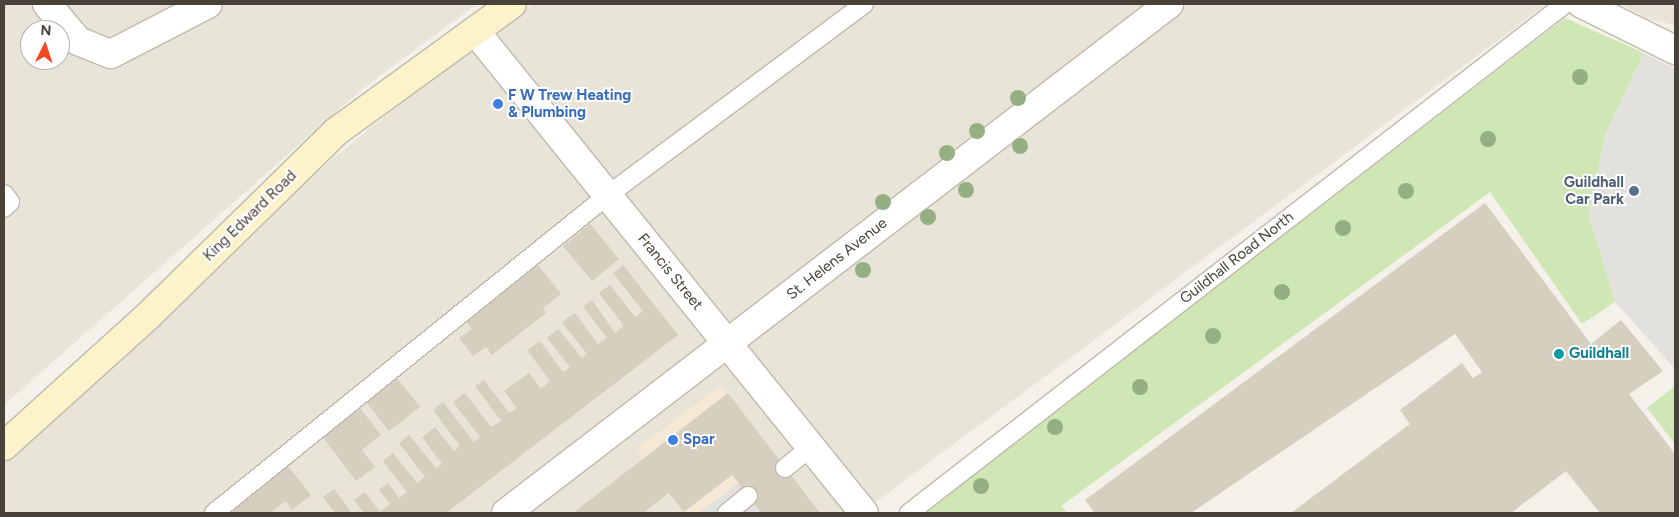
<!DOCTYPE html>
<html>
<head>
<meta charset="utf-8">
<style>
  body { margin:0 }
  #map { position:relative; width:1679px; height:517px; overflow:hidden; background:#f4f1ea; font-family:Figtree,sans-serif }
  div>[style] { position:absolute }
  .residential>* { inset:0; background:#e8e4d8 }
  .commercial>* { inset:0; background:#f5e9d6 }
  .green>* { inset:0; background:#cee7b4 }
  .parking>* { inset:0; background:#e3e1de }
  .building>* { inset:0; background:#d6cebf }
  .roads { filter:drop-shadow(1px 0 #c0baac) drop-shadow(-1px 0 #c0baac) drop-shadow(0 1px #c0baac) drop-shadow(0 -1px #c0baac) }
  .lane>* { height:18px; margin:-9px; padding:0 9px; transform-origin:9px; border-radius:9px; background:#fff }
  .street>* { height:28px; margin:-14px; padding:0 14px; transform-origin:14px; border-radius:14px; background:#fff }
  .secondary>* { height:28px; margin:-14px; padding:0 14px; transform-origin:14px; border-radius:14px; background:#fdf3cb }
  .trees>* { width:16px; height:16px; margin:-8px; border-radius:50%; background:#94af82 }
  .dots>* { width:14px; height:14px; translate:-50% -50%; box-sizing:border-box; border:2px solid #fff; border-radius:50% }
  span { translate:-50% -50%; white-space:nowrap; text-align:center; line-height:1.15; -webkit-text-stroke:4px #fff; paint-order:stroke }
  .shop-label { font-size:15px; color:#366cbe; font-weight:700 }
  .left { translate:0 -50%; text-align:left }
  .service-label { font-size:15px; color:#4e5e75; font-weight:700 }
  .right { translate:-100% -50%; text-align:right }
  .street-label { font-size:15px; color:#484238 }
  .culture-label { font-size:15px; color:#0d838f; font-weight:700 }
  .frame { position:absolute; inset:0; border:5px solid #484238; pointer-events:none }
  .north { position:absolute; left:20px; top:20px; width:50px; height:50px; box-sizing:border-box; background:#fff; border:1px solid #b6b3af; border-radius:50%; rotate:4deg; font-size:14px; font-weight:700; line-height:20px; text-align:center; color:#484238 }
  .north::after { content:''; display:block; margin:auto; width:18px; height:22px; background:#f34922; clip-path:polygon(50% 0,100% 100%,50% 72%,0 100%) }
</style>
</head>
<body>
<div id="map">
  <div class="residential">
    <div style="clip-path:polygon(evenodd,4px 4px,477px 4px,361px 90px,4px 405px,4px 4px,30px 30px,60px 30px,60px 60px,30px 60px,30px 30px)"></div>
    <div style="clip-path:polygon(534px 4px,1539px 4px,1543px 7px,861px 513px,4px 513px,4px 462px,84px 392px,278px 204px,459px 55px)"></div>
    <div style="clip-path:polygon(1622px 4px,1675px 4px,1675px 25px,1647px 19px)"></div>
  </div>
  <div class="commercial">
    <div style="clip-path:polygon(721px 385px,775px 455px,699px 513px,685px 513px,637px 449px)"></div>
  </div>
  <div class="green">
    <div style="clip-path:polygon(1565px 18px,1644px 53px,1605px 135px,1589px 215px,1615px 302px,1582px 324px,1490px 192px,1061px 506px,1067px 513px,923px 513px)"></div>
    <div style="clip-path:polygon(1675px 386px,1675px 444px,1647px 408px)"></div>
  </div>
  <div class="parking">
    <div style="clip-path:polygon(1644px 53px,1675px 68px,1675px 369px,1615px 302px,1589px 215px,1605px 135px)"></div>
    <div style="clip-path:polygon(738px 483px,761px 513px,699px 513px)"></div>
  </div>
  <div class="building">
    <div style="clip-path:polygon(1485px 203px,1591px 344px,1621px 320px,1663px 371px,1629px 394px,1675px 454px,1675px 513px,1600px 513px,1566px 471px,1511px 513px,1291px 513px,1410px 424px,1400px 410px,1462px 363px,1473px 378px,1482px 372px,1455px 334px,1191px 513px,1095px 513px,1085px 500px)"></div>
    <div style="clip-path:polygon(590px 224px,619px 259px,592px 281px,563px 246px)"></div>
    <div style="clip-path:polygon(538px 265px,561px 294px,543px 308px,546px 313px,492px 355px,486px 347px,473px 356px,459px 338px,472px 329px,466px 321px)"></div>
    <div style="clip-path:polygon(623px 265px,678px 335px,446px 513px,364px 513px,354px 500px,365px 492px,380px 512px,390px 504px,379px 490px,388px 483px,399px 498px,407px 492px,383px 461px,393px 453px,417px 483px,425px 477px,399px 443px,409px 435px,436px 468px,442px 464px,422px 437px,435px 427px,454px 451px,460px 446px,433px 410px,443px 402px,474px 442px,480px 437px,453px 402px,465px 393px,491px 427px,501px 421px,475px 386px,484px 380px,509px 413px,517px 408px,504px 391px,529px 373px,541px 389px,550px 381px,527px 350px,540px 341px,563px 372px,570px 367px,547px 338px,558px 329px,582px 358px,587px 354px,562px 322px,575px 313px,598px 344px,607px 338px,583px 306px,592px 300px,615px 333px,624px 326px,599px 293px,610px 285px,635px 317px,643px 311px,613px 273px)"></div>
    <div style="clip-path:polygon(397px 378px,420px 407px,389px 431px,366px 402px)"></div>
    <div style="clip-path:polygon(728px 393px,820px 513px,761px 513px,732px 475px,684px 512px,669px 493px,643px 513px,573px 513px)"></div>
    <div style="clip-path:polygon(360px 408px,381px 435px,362px 450px,375px 467px,356px 481px,322px 436px)"></div>
    <div style="clip-path:polygon(287px 465px,311px 495px,292px 510px,286px 501px,270px 513px,227px 513px)"></div>
    <div style="clip-path:polygon(334px 489px,352px 513px,335px 513px,323px 497px)"></div>
  </div>
  <div class="roads">
    <div class="lane">
      <div style="left:4px;top:194px;width:10px;rotate:53deg"></div>
      <div style="left:10px;top:202px;width:8px;rotate:135deg"></div>
      <div style="left:785px;top:468px;width:33px;rotate:-39deg"></div>
      <div style="left:214px;top:513px;width:506px;rotate:-38.91deg"></div>
      <div style="left:608px;top:195px;width:319px;rotate:-36.7deg"></div>
      <div style="left:727px;top:513px;width:27px;rotate:-39deg"></div>
      <div style="left:909px;top:513px;width:830px;rotate:-37.81deg"></div>
    </div>
    <div class="street">
      <div style="left:47px;top:4px;width:48px;rotate:50deg"></div>
      <div style="left:78px;top:41px;width:35px;rotate:22deg"></div>
      <div style="left:111px;top:54px;width:109px;rotate:-27.3deg"></div>
      <div style="left:1582px;top:4px;width:104px;rotate:26.3deg"></div>
      <div style="left:475px;top:31px;width:619px;rotate:51.09deg"></div>
      <div style="left:506px;top:513px;width:836px;rotate:-37.51deg"></div>
    </div>
    <div class="secondary">
      <div style="left:4px;top:446px;width:194px;rotate:-42.1deg"></div>
      <div style="left:148px;top:316px;width:264px;rotate:-44.4deg"></div>
      <div style="left:337px;top:131px;width:216px;rotate:-36deg"></div>
    </div>
  </div>
  <div class="trees">
    <div style="left:1580px;top:77px"></div>
    <div style="left:1018px;top:98px"></div>
    <div style="left:977px;top:131px"></div>
    <div style="left:1488px;top:139px"></div>
    <div style="left:1020px;top:146px"></div>
    <div style="left:947px;top:153px"></div>
    <div style="left:966px;top:190px"></div>
    <div style="left:1406px;top:191px"></div>
    <div style="left:883px;top:202px"></div>
    <div style="left:928px;top:217px"></div>
    <div style="left:1343px;top:228px"></div>
    <div style="left:863px;top:270px"></div>
    <div style="left:1282px;top:292px"></div>
    <div style="left:1213px;top:336px"></div>
    <div style="left:1140px;top:387px"></div>
    <div style="left:1055px;top:427px"></div>
    <div style="left:981px;top:486px"></div>
  </div>
  <div class="dots">
    <div style="left:498px;top:104px;background:#3f7fe0"></div>
    <div style="left:1634px;top:191px;background:#5c6f8a"></div>
    <div style="left:1559px;top:354px;background:#0f9aa8"></div>
    <div style="left:673px;top:440px;background:#3f7fe0"></div>
  </div>
  <div class="shop-label">
    <span class="left" style="left:508px;top:104px">F W Trew Heating<br>&amp; Plumbing</span>
    <span class="left" style="left:683px;top:440px">Spar</span>
  </div>
  <div class="service-label">
    <span class="right" style="left:1624px;top:191px">Guildhall<br>Car Park</span>
  </div>
  <div class="street-label">
    <span style="left:250px;top:216px;rotate:-44deg">King Edward Road</span>
    <span style="left:1237px;top:258px;rotate:-38deg">Guildhall Road North</span>
    <span style="left:837px;top:259px;rotate:-38deg">St. Helens Avenue</span>
    <span style="left:670px;top:272px;rotate:51deg">Francis Street</span>
  </div>
  <div class="culture-label">
    <span class="left" style="left:1569px;top:354px">Guildhall</span>
  </div>
  <div class="frame"></div>
  <div class="north">N</div>
</div>
</body>
</html>
